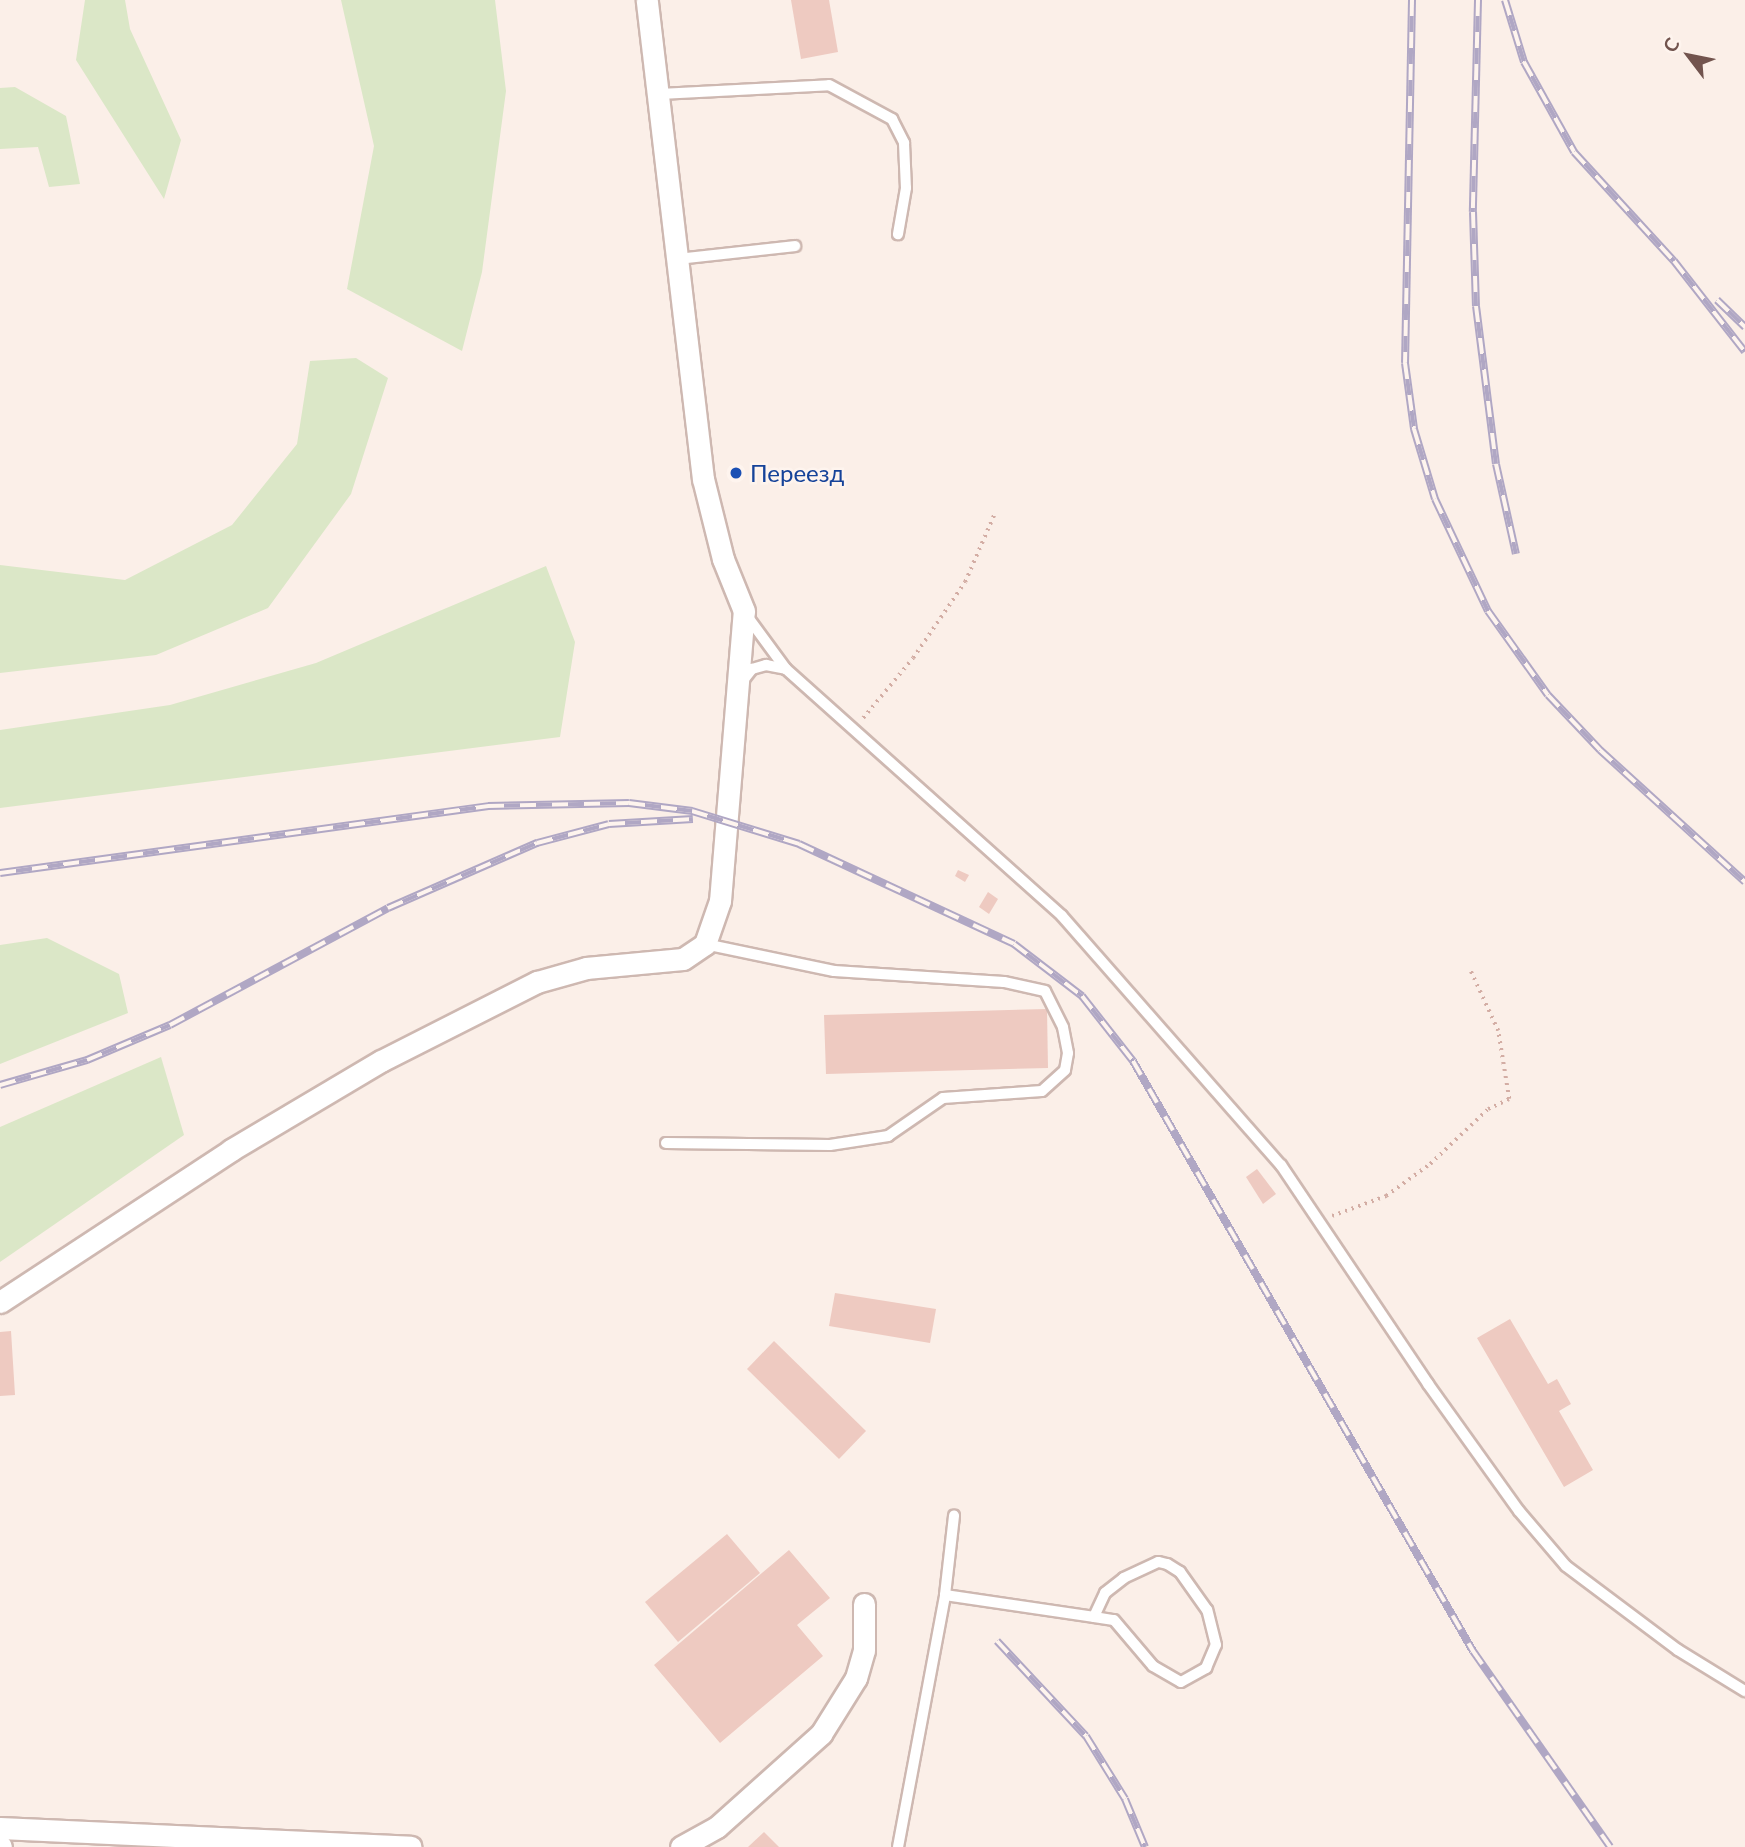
<!DOCTYPE html>
<html>
<head>
<meta charset="utf-8">
<style>
  body { margin:0 }
  #map { position:relative; width:1745px; height:1847px; overflow:hidden; background:#fbefe8; font-family:Lato,sans-serif }
  div>[style] { position:absolute }
  .green>* { inset:0; background:#dbe7c7 }
  .building>* { inset:0; background:#eecac1 }
  .path>* { height:3.5px; margin-top:-1.75px; transform-origin:0; background:repeating-linear-gradient(90deg,#d3ada4 0 2px,transparent 0 7px) }
  .roads { filter:drop-shadow(2px 0 #ceb8b1) drop-shadow(-2px 0 #ceb8b1) drop-shadow(0 2px #ceb8b1) drop-shadow(0 -2px #ceb8b1) }
  .service>* { height:10px; margin:-5px; padding:0 5px; transform-origin:5px; border-radius:5px; background:#fff }
  .minor>* { height:21px; margin:-10.5px; padding:0 10.5px; transform-origin:10.5px; border-radius:10.5px; background:#fff }
  .rail>* { height:8px; margin-top:-4px; transform-origin:0; background:repeating-linear-gradient(90deg,#fef4ee 0 16px,#b0a7c4 0 32px); box-sizing:border-box; border-block:2px solid #b0a7c4 }
  .dots>* { width:19px; height:19px; translate:-50% -50%; box-sizing:border-box; border:4px solid #fef4ee; border-radius:50% }
  span { translate:-50% -50%; white-space:nowrap; text-align:center; line-height:1.15; -webkit-text-stroke:5px #fef4ee; paint-order:stroke }
  .transit-label { font-size:24px; color:#164399 }
  .left { translate:0 -50%; text-align:left }
  .north { position:absolute; left:1654px; top:21px; width:70px; height:70px; -webkit-text-stroke:5px #fef4ee; paint-order:stroke; rotate:302deg; font-size:19px; font-weight:700; line-height:28px; text-align:center; color:#72544e }
  .north::after { content:''; display:block; margin:auto; width:24px; height:32px; background:#72544e; clip-path:polygon(50% 0,100% 100%,50% 72%,0 100%) }
</style>
</head>
<body>
<div id="map">
  <div class="green">
    <div style="clip-path:polygon(85px 0,125px 0,130px 29px,181px 140px,164px 199px,76px 60px)"></div>
    <div style="clip-path:polygon(341px 0,495px 0,506px 91px,482px 272px,462px 351px,347px 289px,374px 146px)"></div>
    <div style="clip-path:polygon(15px 87px,66px 116px,80px 184px,49px 187px,38px 147px,0 149px,0 88px)"></div>
    <div style="clip-path:polygon(356px 358px,388px 378px,351px 494px,268px 608px,156px 655px,0 673px,0 565px,125px 580px,232px 525px,297px 444px,310px 361px)"></div>
    <div style="clip-path:polygon(546px 566px,575px 642px,560px 737px,0 808px,0 730px,170px 705px,316px 663px)"></div>
    <div style="clip-path:polygon(47px 938px,119px 974px,128px 1013px,0 1064px,0 945px)"></div>
    <div style="clip-path:polygon(161px 1057px,184px 1135px,0 1262px,0 1127px)"></div>
  </div>
  <div class="building">
    <div style="clip-path:polygon(791px 0,829px 0,838px 52px,801px 59px)"></div>
    <div style="clip-path:polygon(958px 870px,969px 875px,965px 882px,955px 876px)"></div>
    <div style="clip-path:polygon(988px 892px,998px 899px,989px 914px,979px 907px)"></div>
    <div style="clip-path:polygon(1047px 1009px,1048px 1068px,826px 1074px,824px 1015px)"></div>
    <div style="clip-path:polygon(1257px 1169px,1276px 1194px,1263px 1204px,1246px 1177px)"></div>
    <div style="clip-path:polygon(835px 1293px,936px 1309px,930px 1343px,829px 1326px)"></div>
    <div style="clip-path:polygon(1510px 1319px,1548px 1384px,1557px 1379px,1571px 1404px,1559px 1411px,1593px 1470px,1564px 1487px,1477px 1338px)"></div>
    <div style="clip-path:polygon(11px 1331px,15px 1395px,0 1396px,0 1332px)"></div>
    <div style="clip-path:polygon(774px 1341px,866px 1431px,839px 1459px,747px 1369px)"></div>
    <div style="clip-path:polygon(727px 1534px,760px 1573px,678px 1642px,645px 1602px)"></div>
    <div style="clip-path:polygon(789px 1550px,830px 1598px,797px 1625px,823px 1656px,720px 1743px,654px 1665px)"></div>
    <div style="clip-path:polygon(764px 1832px,779px 1847px,748px 1847px)"></div>
  </div>
  <div class="path">
    <div style="left:863px;top:718px;width:78px;rotate:-50.2deg"></div>
    <div style="left:913px;top:658px;width:92px;rotate:-55.6deg"></div>
    <div style="left:965px;top:582px;width:73px;rotate:-66.6deg"></div>
    <div style="left:1332px;top:1216px;width:58px;rotate:-20.3deg"></div>
    <div style="left:1386px;top:1196px;width:54px;rotate:-36deg"></div>
    <div style="left:1430px;top:1164px;width:80px;rotate:-43.5deg"></div>
    <div style="left:1488px;top:1109px;width:23px;rotate:-25deg"></div>
    <div style="left:1509px;top:1099px;width:69px;rotate:-99.2deg"></div>
    <div style="left:1498px;top:1031px;width:67px;rotate:-114.7deg"></div>
  </div>
  <div class="roads">
    <div class="service">
      <div style="left:660px;top:94px;width:169px;rotate:-3deg"></div>
      <div style="left:829px;top:85px;width:72px;rotate:28.4deg"></div>
      <div style="left:892px;top:119px;width:27px;rotate:63deg"></div>
      <div style="left:904px;top:143px;width:45px;rotate:87.5deg"></div>
      <div style="left:906px;top:188px;width:47px;rotate:99.9deg"></div>
      <div style="left:678px;top:259px;width:118px;rotate:-6.3deg"></div>
      <div style="left:747px;top:616px;width:66px;rotate:53.7deg"></div>
      <div style="left:786px;top:669px;width:370px;rotate:41.8deg"></div>
      <div style="left:1062px;top:916px;width:332px;rotate:48.7deg"></div>
      <div style="left:1281px;top:1165px;width:264px;rotate:56.1deg"></div>
      <div style="left:1428px;top:1384px;width:156px;rotate:54.4deg"></div>
      <div style="left:1519px;top:1511px;width:72px;rotate:49.5deg"></div>
      <div style="left:1566px;top:1566px;width:140px;rotate:36.9deg"></div>
      <div style="left:1678px;top:1650px;width:79px;rotate:31.5deg"></div>
      <div style="left:741px;top:683px;width:18px;rotate:-52deg"></div>
      <div style="left:752px;top:669px;width:15px;rotate:-16deg"></div>
      <div style="left:766px;top:665px;width:20px;rotate:11deg"></div>
      <div style="left:666px;top:1143px;width:164px;rotate:0.7deg"></div>
      <div style="left:830px;top:1145px;width:59px;rotate:-8.8deg"></div>
      <div style="left:888px;top:1136px;width:67px;rotate:-34.6deg"></div>
      <div style="left:943px;top:1098px;width:99px;rotate:-4deg"></div>
      <div style="left:1042px;top:1091px;width:31px;rotate:-42deg"></div>
      <div style="left:1065px;top:1070px;width:17px;rotate:-80deg"></div>
      <div style="left:1068px;top:1053px;width:26px;rotate:-101deg"></div>
      <div style="left:1063px;top:1027px;width:40px;rotate:-116.6deg"></div>
      <div style="left:1045px;top:991px;width:42px;rotate:-167.6deg"></div>
      <div style="left:1004px;top:982px;width:170px;rotate:-176.3deg"></div>
      <div style="left:834px;top:971px;width:132px;rotate:-168.2deg"></div>
      <div style="left:945px;top:1595px;width:151px;rotate:8.4deg"></div>
      <div style="left:1094px;top:1617px;width:20px;rotate:9deg"></div>
      <div style="left:1114px;top:1620px;width:60px;rotate:49.7deg"></div>
      <div style="left:1153px;top:1666px;width:32px;rotate:30deg"></div>
      <div style="left:1181px;top:1682px;width:29px;rotate:-29deg"></div>
      <div style="left:1206px;top:1668px;width:25px;rotate:-67deg"></div>
      <div style="left:1216px;top:1645px;width:36px;rotate:-104deg"></div>
      <div style="left:1207px;top:1610px;width:47px;rotate:-125.4deg"></div>
      <div style="left:1180px;top:1572px;width:15px;rotate:-148deg"></div>
      <div style="left:1167px;top:1564px;width:9px;rotate:-167deg"></div>
      <div style="left:1158px;top:1562px;width:38px;rotate:155deg"></div>
      <div style="left:1124px;top:1578px;width:24px;rotate:142deg"></div>
      <div style="left:1105px;top:1593px;width:26px;rotate:115deg"></div>
      <div style="left:898px;top:1847px;width:256px;rotate:-79.4deg"></div>
      <div style="left:945px;top:1595px;width:80px;rotate:-83.5deg"></div>
    </div>
    <div class="minor">
      <div style="left:0;top:1302px;width:277px;rotate:-33.3deg"></div>
      <div style="left:231px;top:1150px;width:174px;rotate:-30.7deg"></div>
      <div style="left:381px;top:1061px;width:175px;rotate:-26.9deg"></div>
      <div style="left:537px;top:982px;width:51px;rotate:-15.9deg"></div>
      <div style="left:586px;top:968px;width:97px;rotate:-5.3deg"></div>
      <div style="left:683px;top:959px;width:27px;rotate:-34deg"></div>
      <div style="left:705px;top:944px;width:46px;rotate:-70.8deg"></div>
      <div style="left:720px;top:901px;width:291px;rotate:-85.3deg"></div>
      <div style="left:744px;top:611px;width:56px;rotate:-112deg"></div>
      <div style="left:723px;top:559px;width:82px;rotate:-104deg"></div>
      <div style="left:703px;top:479px;width:482px;rotate:-96.7deg"></div>
      <div style="left:0;top:1828px;width:411px;rotate:2.6deg"></div>
      <div style="left:0;top:1845px;width:2px;rotate:63deg"></div>
      <div style="left:681px;top:1847px;width:41px;rotate:-29.1deg"></div>
      <div style="left:717px;top:1827px;width:140px;rotate:-41.8deg"></div>
      <div style="left:821px;top:1734px;width:66px;rotate:-58deg"></div>
      <div style="left:856px;top:1678px;width:29px;rotate:-74deg"></div>
      <div style="left:864px;top:1650px;width:46px;rotate:-90deg"></div>
    </div>
  </div>
  <div class="rail">
    <div style="left:1412px;top:0;width:363px;rotate:91.1deg"></div>
    <div style="left:1405px;top:363px;width:67px;rotate:82.2deg"></div>
    <div style="left:1414px;top:429px;width:73px;rotate:73.3deg"></div>
    <div style="left:1435px;top:499px;width:124px;rotate:64.7deg"></div>
    <div style="left:1488px;top:611px;width:103px;rotate:54.5deg"></div>
    <div style="left:1548px;top:695px;width:76px;rotate:46.6deg"></div>
    <div style="left:1600px;top:750px;width:196px;rotate:42.3deg"></div>
    <div style="left:1478px;top:0;width:212px;rotate:91.4deg"></div>
    <div style="left:1473px;top:212px;width:94px;rotate:88.2deg"></div>
    <div style="left:1476px;top:306px;width:159px;rotate:82.8deg"></div>
    <div style="left:1496px;top:464px;width:92px;rotate:77.5deg"></div>
    <div style="left:1505px;top:0;width:65px;rotate:73deg"></div>
    <div style="left:1524px;top:62px;width:103px;rotate:60.9deg"></div>
    <div style="left:1574px;top:152px;width:148px;rotate:47.5deg"></div>
    <div style="left:1674px;top:261px;width:115px;rotate:52deg"></div>
    <div style="left:1717px;top:300px;width:39px;rotate:44deg"></div>
    <div style="left:0;top:873px;width:493px;rotate:-7.8deg"></div>
    <div style="left:488px;top:806px;width:141px;rotate:-1.2deg"></div>
    <div style="left:629px;top:803px;width:64px;rotate:7.2deg"></div>
    <div style="left:692px;top:811px;width:112px;rotate:17.1deg"></div>
    <div style="left:799px;top:844px;width:237px;rotate:24.9deg"></div>
    <div style="left:1014px;top:944px;width:86px;rotate:37.4deg"></div>
    <div style="left:1082px;top:996px;width:83px;rotate:51.9deg"></div>
    <div style="left:1133px;top:1061px;width:681px;rotate:60.05deg"></div>
    <div style="left:1473px;top:1651px;width:239px;rotate:55deg"></div>
    <div style="left:0;top:1085px;width:91px;rotate:-16deg"></div>
    <div style="left:87px;top:1060px;width:90px;rotate:-22.9deg"></div>
    <div style="left:170px;top:1025px;width:247px;rotate:-28.2deg"></div>
    <div style="left:388px;top:908px;width:163px;rotate:-23.6deg"></div>
    <div style="left:537px;top:843px;width:74px;rotate:-14.8deg"></div>
    <div style="left:609px;top:824px;width:84px;rotate:-3.4deg"></div>
    <div style="left:997px;top:1641px;width:130px;rotate:46.9deg"></div>
    <div style="left:1086px;top:1736px;width:74px;rotate:58.2deg"></div>
    <div style="left:1125px;top:1799px;width:52px;rotate:67.4deg"></div>
  </div>
  <div class="dots">
    <div style="left:736px;top:473px;background:#1a4fb4"></div>
  </div>
  <div class="transit-label">
    <span class="left" style="left:750px;top:473px">Переезд</span>
  </div>
  <div class="north">С</div>
</div>
</body>
</html>
